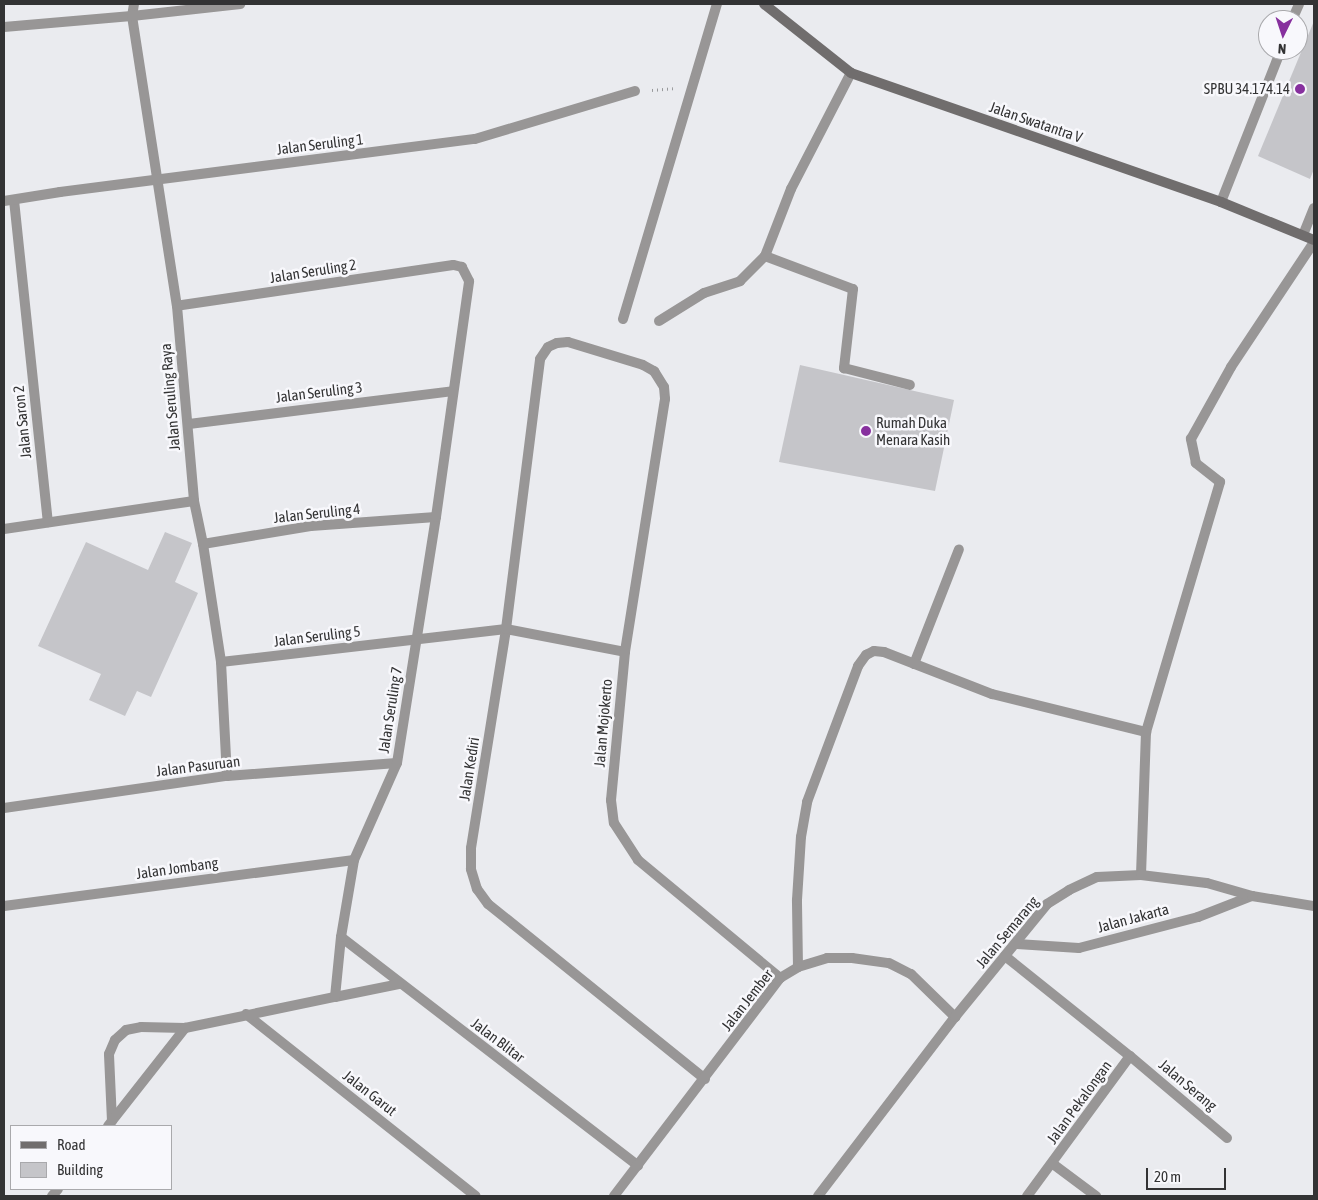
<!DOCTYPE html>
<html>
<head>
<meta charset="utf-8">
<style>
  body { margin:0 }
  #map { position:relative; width:1318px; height:1200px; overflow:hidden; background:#eaebef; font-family:"Asap Condensed",sans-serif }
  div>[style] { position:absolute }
  .building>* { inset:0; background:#c5c5c9 }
  .path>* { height:3px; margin-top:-1.5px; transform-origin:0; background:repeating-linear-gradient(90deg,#97989a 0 1px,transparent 0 5px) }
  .service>* { height:10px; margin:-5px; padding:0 5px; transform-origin:5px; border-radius:5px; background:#989696 }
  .minor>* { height:10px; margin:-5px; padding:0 5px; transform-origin:5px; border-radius:5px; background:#989696 }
  .secondary>* { height:10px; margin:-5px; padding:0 5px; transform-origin:5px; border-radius:5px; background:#706d6d }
  .dots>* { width:14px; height:14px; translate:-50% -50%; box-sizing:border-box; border:2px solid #f8f8fc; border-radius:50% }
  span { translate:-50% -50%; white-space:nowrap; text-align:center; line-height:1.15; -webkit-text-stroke:5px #f8f8fc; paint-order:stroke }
  .poi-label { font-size:15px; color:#333334 }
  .right { translate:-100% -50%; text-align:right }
  .left { translate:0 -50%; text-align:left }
  .street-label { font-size:15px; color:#333334 }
  .frame { position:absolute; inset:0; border:5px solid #333334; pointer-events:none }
  .legend { position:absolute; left:10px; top:1125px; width:162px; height:65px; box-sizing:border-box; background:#f8f8fc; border:1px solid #a9a9ac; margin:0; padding:6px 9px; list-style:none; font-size:15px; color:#333334 }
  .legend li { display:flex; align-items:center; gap:10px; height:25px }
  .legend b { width:25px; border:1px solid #a9a9ac }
  .north { position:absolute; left:1258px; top:10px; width:50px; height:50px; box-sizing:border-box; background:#f8f8fc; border:1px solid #a9a9ac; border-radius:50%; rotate:184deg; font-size:14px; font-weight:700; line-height:20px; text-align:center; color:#333334 }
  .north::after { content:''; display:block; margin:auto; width:18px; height:22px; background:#87309e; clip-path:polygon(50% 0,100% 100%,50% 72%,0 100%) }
  .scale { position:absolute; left:1146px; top:1168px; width:80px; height:22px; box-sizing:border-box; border:2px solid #333334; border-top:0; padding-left:6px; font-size:15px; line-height:18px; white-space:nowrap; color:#333334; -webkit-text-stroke:4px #f8f8fc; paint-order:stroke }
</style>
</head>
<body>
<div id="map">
  <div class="building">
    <div style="clip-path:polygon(1314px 21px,1314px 169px,1310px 179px,1258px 156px)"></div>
    <div style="clip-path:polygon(800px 365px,954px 400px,935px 491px,779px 462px)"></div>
    <div style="clip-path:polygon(165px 532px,192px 543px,175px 582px,198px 593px,151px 697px,137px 691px,125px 716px,89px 700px,101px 674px,38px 646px,86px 542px,148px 570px)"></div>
  </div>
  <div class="path">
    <div style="left:652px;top:90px;width:21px;rotate:-5deg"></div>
  </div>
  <div class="service">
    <div style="left:1292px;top:20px;width:17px;rotate:-66deg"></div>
    <div style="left:1221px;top:202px;width:163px;rotate:-68.5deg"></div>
    <div style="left:1303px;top:235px;width:29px;rotate:-68deg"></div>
    <div style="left:765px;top:256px;width:94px;rotate:20.6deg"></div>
    <div style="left:853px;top:289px;width:80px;rotate:96.5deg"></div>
    <div style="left:844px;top:368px;width:68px;rotate:14.4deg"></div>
    <div style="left:659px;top:321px;width:53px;rotate:-31.9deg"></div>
    <div style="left:704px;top:293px;width:38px;rotate:-18deg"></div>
    <div style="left:740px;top:281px;width:35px;rotate:-45deg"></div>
    <div style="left:765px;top:256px;width:72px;rotate:-68.8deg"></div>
    <div style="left:791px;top:189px;width:131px;rotate:-62.7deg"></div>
  </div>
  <div class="minor">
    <div style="left:134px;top:4px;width:12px;rotate:99deg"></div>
    <div style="left:132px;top:16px;width:293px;rotate:81.2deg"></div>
    <div style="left:177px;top:306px;width:196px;rotate:85deg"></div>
    <div style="left:194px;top:501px;width:44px;rotate:78.2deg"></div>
    <div style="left:203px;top:544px;width:119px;rotate:81.3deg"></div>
    <div style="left:221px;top:662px;width:114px;rotate:87deg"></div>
    <div style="left:4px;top:27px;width:128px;rotate:-4.9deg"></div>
    <div style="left:132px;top:16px;width:109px;rotate:-6.3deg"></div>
    <div style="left:14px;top:200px;width:324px;rotate:84deg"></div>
    <div style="left:4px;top:201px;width:57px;rotate:-9.1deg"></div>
    <div style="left:60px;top:192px;width:418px;rotate:-7.3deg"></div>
    <div style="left:475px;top:139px;width:167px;rotate:-16.7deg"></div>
    <div style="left:623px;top:319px;width:329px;rotate:-73.4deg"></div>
    <div style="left:189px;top:424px;width:266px;rotate:-7.1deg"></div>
    <div style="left:4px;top:529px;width:192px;rotate:-8.4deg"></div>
    <div style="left:203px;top:544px;width:109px;rotate:-9.5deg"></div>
    <div style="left:311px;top:526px;width:125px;rotate:-4.1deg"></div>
    <div style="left:221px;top:662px;width:287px;rotate:-6.6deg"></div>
    <div style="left:506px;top:629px;width:121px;rotate:10.9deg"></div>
    <div style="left:914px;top:664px;width:123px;rotate:-68.6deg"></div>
    <div style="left:4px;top:808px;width:225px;rotate:-8.2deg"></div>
    <div style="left:227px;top:776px;width:170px;rotate:-4.4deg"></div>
    <div style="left:1141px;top:875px;width:143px;rotate:-88deg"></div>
    <div style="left:1146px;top:732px;width:261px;rotate:-73.5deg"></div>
    <div style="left:1220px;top:482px;width:31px;rotate:-142deg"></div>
    <div style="left:1196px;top:463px;width:25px;rotate:-102deg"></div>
    <div style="left:1191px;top:439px;width:82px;rotate:-60.9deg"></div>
    <div style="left:1231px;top:367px;width:150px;rotate:-56.4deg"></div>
    <div style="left:4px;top:906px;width:353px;rotate:-7.5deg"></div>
    <div style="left:341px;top:937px;width:375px;rotate:37.6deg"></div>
    <div style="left:1017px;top:944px;width:62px;rotate:3.7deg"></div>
    <div style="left:1079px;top:948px;width:123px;rotate:-14.6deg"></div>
    <div style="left:1198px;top:917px;width:58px;rotate:-21.3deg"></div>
    <div style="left:1005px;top:956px;width:160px;rotate:38.7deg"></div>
    <div style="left:1130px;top:1056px;width:174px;rotate:126.3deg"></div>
    <div style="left:798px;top:967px;width:67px;rotate:-90.9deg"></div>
    <div style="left:797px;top:900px;width:63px;rotate:-86.4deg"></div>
    <div style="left:801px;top:837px;width:36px;rotate:-80deg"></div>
    <div style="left:807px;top:802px;width:145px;rotate:-69.4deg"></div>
    <div style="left:858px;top:666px;width:14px;rotate:-54deg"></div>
    <div style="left:866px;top:655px;width:9px;rotate:-27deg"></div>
    <div style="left:874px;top:651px;width:10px;rotate:6deg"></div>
    <div style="left:884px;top:652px;width:116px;rotate:21.3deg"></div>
    <div style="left:992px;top:694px;width:159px;rotate:13.9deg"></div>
    <div style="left:335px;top:997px;width:65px;rotate:-11.5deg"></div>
    <div style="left:246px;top:1014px;width:293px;rotate:38.4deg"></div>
    <div style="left:1130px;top:1056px;width:127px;rotate:40.2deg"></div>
    <div style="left:705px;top:1079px;width:279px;rotate:-141.1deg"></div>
    <div style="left:488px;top:904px;width:19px;rotate:-126deg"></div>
    <div style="left:477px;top:889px;width:21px;rotate:-107deg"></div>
    <div style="left:471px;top:869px;width:21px;rotate:-90deg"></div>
    <div style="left:471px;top:848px;width:222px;rotate:-80.9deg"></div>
    <div style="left:506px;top:629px;width:272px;rotate:-82.8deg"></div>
    <div style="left:540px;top:359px;width:14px;rotate:-56deg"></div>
    <div style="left:548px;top:347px;width:10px;rotate:-24deg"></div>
    <div style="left:557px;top:343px;width:11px;rotate:-5deg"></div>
    <div style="left:568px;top:342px;width:78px;rotate:17deg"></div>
    <div style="left:643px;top:365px;width:13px;rotate:29deg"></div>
    <div style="left:654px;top:371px;width:19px;rotate:58deg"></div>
    <div style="left:664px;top:387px;width:12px;rotate:85deg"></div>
    <div style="left:665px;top:399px;width:256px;rotate:99deg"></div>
    <div style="left:625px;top:652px;width:149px;rotate:95.4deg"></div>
    <div style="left:611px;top:800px;width:23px;rotate:83deg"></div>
    <div style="left:614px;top:823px;width:44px;rotate:57deg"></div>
    <div style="left:638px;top:860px;width:185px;rotate:39.7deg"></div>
    <div style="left:112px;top:1121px;width:67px;rotate:-92.6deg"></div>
    <div style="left:109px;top:1054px;width:15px;rotate:-67deg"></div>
    <div style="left:115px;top:1040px;width:15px;rotate:-42deg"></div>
    <div style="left:126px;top:1030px;width:15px;rotate:-11deg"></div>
    <div style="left:141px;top:1027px;width:44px;rotate:1.3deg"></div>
    <div style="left:185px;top:1028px;width:153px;rotate:-11.7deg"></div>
    <div style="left:335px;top:997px;width:60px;rotate:-84.3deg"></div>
    <div style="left:341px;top:937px;width:78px;rotate:-80.4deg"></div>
    <div style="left:354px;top:860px;width:106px;rotate:-66.1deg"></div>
    <div style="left:397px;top:763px;width:249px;rotate:-81deg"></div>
    <div style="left:436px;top:517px;width:238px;rotate:-82deg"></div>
    <div style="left:469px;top:281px;width:16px;rotate:-117deg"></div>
    <div style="left:462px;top:267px;width:9px;rotate:-167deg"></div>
    <div style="left:453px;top:265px;width:279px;rotate:171.6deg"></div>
    <div style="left:108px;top:1126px;width:125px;rotate:-51.8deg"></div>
    <div style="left:1053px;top:1164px;width:54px;rotate:36.7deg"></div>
    <div style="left:52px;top:1196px;width:9px;rotate:-49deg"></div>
    <div style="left:614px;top:1196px;width:274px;rotate:-52.7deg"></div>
    <div style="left:780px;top:978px;width:21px;rotate:-31deg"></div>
    <div style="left:798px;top:967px;width:30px;rotate:-17deg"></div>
    <div style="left:827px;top:958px;width:25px"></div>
    <div style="left:852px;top:958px;width:37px;rotate:8deg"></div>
    <div style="left:889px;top:963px;width:25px;rotate:27deg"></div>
    <div style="left:911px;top:974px;width:62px;rotate:44.3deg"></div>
    <div style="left:818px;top:1196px;width:225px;rotate:-52.6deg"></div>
    <div style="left:955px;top:1017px;width:146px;rotate:-50.8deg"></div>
    <div style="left:1047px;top:904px;width:26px;rotate:-32deg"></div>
    <div style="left:1069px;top:890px;width:31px;rotate:-25deg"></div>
    <div style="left:1097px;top:877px;width:44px;rotate:-2.6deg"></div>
    <div style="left:1141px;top:875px;width:66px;rotate:6.9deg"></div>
    <div style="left:1207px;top:883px;width:47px;rotate:16.1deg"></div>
    <div style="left:1252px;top:896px;width:63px;rotate:9.2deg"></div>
  </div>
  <div class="secondary">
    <div style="left:764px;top:4px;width:111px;rotate:38.4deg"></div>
    <div style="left:851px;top:73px;width:392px;rotate:19.2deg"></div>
    <div style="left:1221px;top:202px;width:100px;rotate:22.2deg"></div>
  </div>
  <div class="dots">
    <div style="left:1300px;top:89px;background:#87309e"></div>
    <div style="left:866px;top:431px;background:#87309e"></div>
  </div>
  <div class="poi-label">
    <span class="right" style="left:1290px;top:89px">SPBU 34.174.14</span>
    <span class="left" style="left:876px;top:431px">Rumah Duka<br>Menara Kasih</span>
  </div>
  <div class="street-label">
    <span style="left:1036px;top:122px;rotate:19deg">Jalan Swatantra V</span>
    <span style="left:320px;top:144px;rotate:-7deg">Jalan Seruling 1</span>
    <span style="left:313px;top:271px;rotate:-9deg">Jalan Seruling 2</span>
    <span style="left:319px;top:392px;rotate:-7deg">Jalan Seruling 3</span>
    <span style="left:170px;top:397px;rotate:-95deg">Jalan Seruling Raya</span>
    <span style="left:22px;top:422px;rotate:-96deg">Jalan Saron 2</span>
    <span style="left:317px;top:513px;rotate:-6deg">Jalan Seruling 4</span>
    <span style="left:317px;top:636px;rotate:-7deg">Jalan Seruling 5</span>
    <span style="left:390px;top:710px;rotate:-81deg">Jalan Seruling 7</span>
    <span style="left:603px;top:723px;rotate:-85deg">Jalan Mojokerto</span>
    <span style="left:198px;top:766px;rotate:-7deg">Jalan Pasuruan</span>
    <span style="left:469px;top:769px;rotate:-81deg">Jalan Kediri</span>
    <span style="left:177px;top:868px;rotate:-8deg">Jalan Jombang</span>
    <span style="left:1133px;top:918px;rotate:-15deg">Jalan Jakarta</span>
    <span style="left:1007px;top:932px;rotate:-50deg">Jalan Semarang</span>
    <span style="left:747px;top:1000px;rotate:-52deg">Jalan Jember</span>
    <span style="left:498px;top:1040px;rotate:37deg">Jalan Blitar</span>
    <span style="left:1188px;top:1085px;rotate:40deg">Jalan Serang</span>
    <span style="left:370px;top:1093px;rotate:38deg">Jalan Garut</span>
    <span style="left:1079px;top:1102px;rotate:-54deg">Jalan Pekalongan</span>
  </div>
  <div class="frame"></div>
  <ul class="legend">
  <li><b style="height:6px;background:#706d6d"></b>Road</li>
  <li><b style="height:14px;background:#c5c5c9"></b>Building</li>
  </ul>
  <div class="north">N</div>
  <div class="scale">20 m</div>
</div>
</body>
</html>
